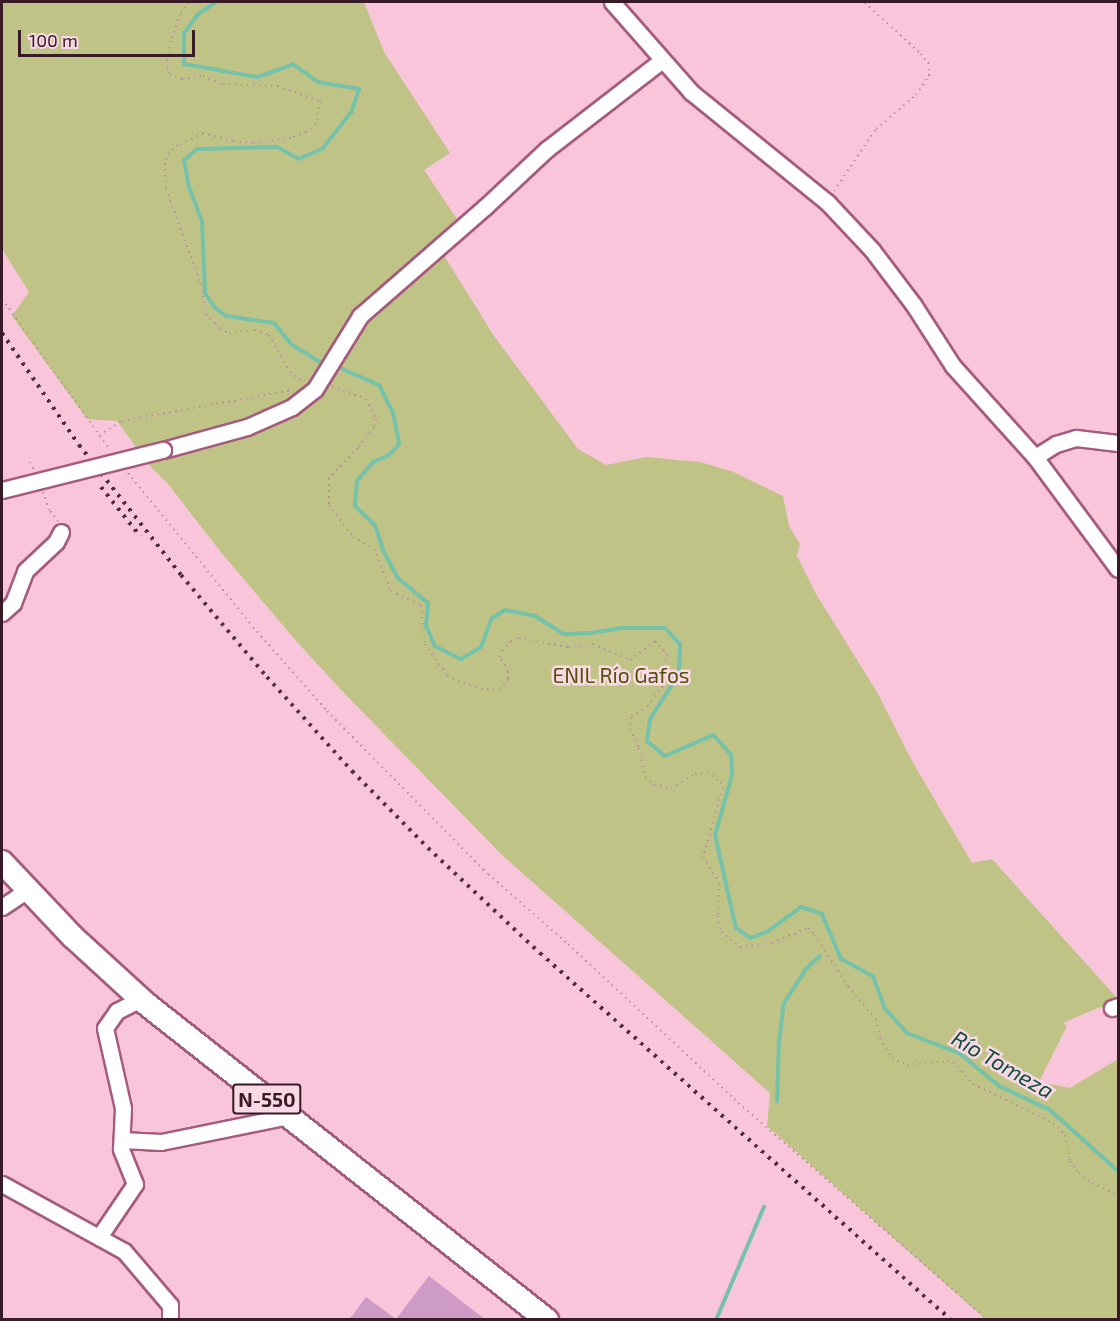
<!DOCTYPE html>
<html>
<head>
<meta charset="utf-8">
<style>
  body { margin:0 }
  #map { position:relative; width:1120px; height:1321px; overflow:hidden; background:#f8c5da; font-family:"Exo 2",sans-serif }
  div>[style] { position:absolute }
  .green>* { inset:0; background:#bfc486 }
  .stream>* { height:4px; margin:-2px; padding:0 2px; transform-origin:2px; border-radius:2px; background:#76c1a9 }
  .building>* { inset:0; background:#cd9bc6 }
  .path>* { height:2px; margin-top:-1px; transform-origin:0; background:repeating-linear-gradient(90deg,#bb8fa2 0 1.5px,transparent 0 6px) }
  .roads { filter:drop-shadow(2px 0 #a65b7e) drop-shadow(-2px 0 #a65b7e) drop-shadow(0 2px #a65b7e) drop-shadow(0 -2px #a65b7e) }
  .minor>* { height:15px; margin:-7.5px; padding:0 7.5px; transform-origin:7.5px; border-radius:7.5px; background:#fff }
  .highway>* { height:22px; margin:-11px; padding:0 11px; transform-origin:11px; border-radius:11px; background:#fff }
  .rail>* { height:4px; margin-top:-2px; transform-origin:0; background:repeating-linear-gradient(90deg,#4e2e3d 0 3px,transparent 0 9px) }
  .bridges { filter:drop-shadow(2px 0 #a65b7e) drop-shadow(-2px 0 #a65b7e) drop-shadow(0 2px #a65b7e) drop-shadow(0 -2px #a65b7e) }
  .minor-bridge>* { height:15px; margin:-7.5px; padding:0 7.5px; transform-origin:7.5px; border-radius:7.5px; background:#fff }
  span { translate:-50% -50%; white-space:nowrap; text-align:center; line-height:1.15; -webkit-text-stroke:5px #fad8e6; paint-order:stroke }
  .shield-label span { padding:2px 4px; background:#fad8e6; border:2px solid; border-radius:4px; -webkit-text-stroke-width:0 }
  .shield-label { font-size:20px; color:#381a28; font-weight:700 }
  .park-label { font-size:21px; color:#515408 }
  .water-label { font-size:22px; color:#0c4d3d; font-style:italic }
  .frame { position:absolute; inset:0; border:3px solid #381a28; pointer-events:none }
  .scale { position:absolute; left:18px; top:30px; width:177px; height:27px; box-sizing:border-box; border:3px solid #381a28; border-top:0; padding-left:8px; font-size:18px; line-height:21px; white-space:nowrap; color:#381a28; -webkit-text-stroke:4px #fad8e6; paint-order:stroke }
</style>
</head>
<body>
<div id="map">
  <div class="green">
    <div style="clip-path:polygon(2px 2px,364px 2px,384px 52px,450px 153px,424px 170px,459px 222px,442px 244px,443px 254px,494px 336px,578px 449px,606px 465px,647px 457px,700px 462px,731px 471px,783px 496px,789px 526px,800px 544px,797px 556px,816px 594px,877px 692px,912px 761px,972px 863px,992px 859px,1118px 999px,1108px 1009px,1100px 1007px,1063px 1023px,1067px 1026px,1039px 1082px,1070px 1088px,1118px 1059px,1118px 1319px,985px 1319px,767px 1126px,770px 1093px,501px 854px,344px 693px,297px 642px,220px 551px,168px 484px,150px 466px,117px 421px,87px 419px,12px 316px,29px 292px,2px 249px)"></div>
  </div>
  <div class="stream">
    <div style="left:216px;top:2px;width:22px;rotate:146deg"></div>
    <div style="left:198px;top:14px;width:24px;rotate:126deg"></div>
    <div style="left:184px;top:33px;width:31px;rotate:90deg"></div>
    <div style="left:184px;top:64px;width:75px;rotate:10deg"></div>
    <div style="left:258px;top:77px;width:37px;rotate:-20deg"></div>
    <div style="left:293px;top:64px;width:31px;rotate:36deg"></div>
    <div style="left:318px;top:82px;width:42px;rotate:9.7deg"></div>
    <div style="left:359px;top:89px;width:23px;rotate:108deg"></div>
    <div style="left:352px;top:111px;width:48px;rotate:128.3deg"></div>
    <div style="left:322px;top:149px;width:25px;rotate:157deg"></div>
    <div style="left:299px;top:159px;width:25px;rotate:-151deg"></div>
    <div style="left:277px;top:147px;width:80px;rotate:178.6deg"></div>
    <div style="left:197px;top:149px;width:17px;rotate:140deg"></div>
    <div style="left:184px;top:160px;width:27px;rotate:80deg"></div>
    <div style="left:189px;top:187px;width:36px;rotate:69deg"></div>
    <div style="left:202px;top:221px;width:72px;rotate:87.6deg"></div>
    <div style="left:205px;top:293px;width:17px;rotate:57deg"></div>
    <div style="left:214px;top:307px;width:15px;rotate:37deg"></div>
    <div style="left:226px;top:316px;width:49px;rotate:8.3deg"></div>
    <div style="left:274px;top:323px;width:28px;rotate:51deg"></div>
    <div style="left:292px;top:345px;width:33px;rotate:31deg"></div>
    <div style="left:340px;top:368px;width:43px;rotate:23.6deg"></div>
    <div style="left:379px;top:385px;width:30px;rotate:63deg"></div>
    <div style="left:393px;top:412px;width:33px;rotate:79deg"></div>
    <div style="left:399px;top:444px;width:15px;rotate:132deg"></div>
    <div style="left:389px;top:455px;width:17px;rotate:156deg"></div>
    <div style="left:373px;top:462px;width:25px;rotate:130deg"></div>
    <div style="left:357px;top:481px;width:25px;rotate:95deg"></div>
    <div style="left:355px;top:506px;width:28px;rotate:44deg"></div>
    <div style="left:375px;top:525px;width:28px;rotate:72deg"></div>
    <div style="left:384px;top:552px;width:30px;rotate:62deg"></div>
    <div style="left:398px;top:578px;width:39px;rotate:40deg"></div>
    <div style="left:428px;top:603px;width:23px;rotate:95deg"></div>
    <div style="left:426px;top:626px;width:22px;rotate:66deg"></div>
    <div style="left:435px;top:646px;width:29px;rotate:27deg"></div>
    <div style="left:461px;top:659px;width:23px;rotate:-31deg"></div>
    <div style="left:481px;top:647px;width:30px;rotate:-70deg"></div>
    <div style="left:491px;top:619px;width:17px;rotate:-33deg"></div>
    <div style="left:505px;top:610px;width:31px;rotate:11deg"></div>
    <div style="left:535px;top:616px;width:34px;rotate:32deg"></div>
    <div style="left:564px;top:634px;width:27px;rotate:-2deg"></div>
    <div style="left:591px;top:633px;width:30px;rotate:-9deg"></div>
    <div style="left:621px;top:628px;width:44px"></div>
    <div style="left:665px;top:628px;width:22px;rotate:47deg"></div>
    <div style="left:680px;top:644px;width:30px;rotate:92deg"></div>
    <div style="left:679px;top:674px;width:54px;rotate:122.8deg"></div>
    <div style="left:650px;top:719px;width:22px;rotate:98deg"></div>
    <div style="left:647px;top:741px;width:23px;rotate:40deg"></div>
    <div style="left:665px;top:756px;width:52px;rotate:-23.6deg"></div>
    <div style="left:713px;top:735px;width:26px;rotate:47deg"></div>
    <div style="left:731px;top:754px;width:21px;rotate:87deg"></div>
    <div style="left:732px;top:775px;width:62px;rotate:105.8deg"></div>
    <div style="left:715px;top:835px;width:95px;rotate:77.3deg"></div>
    <div style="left:736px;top:928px;width:18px;rotate:34deg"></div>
    <div style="left:751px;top:938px;width:18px;rotate:-22deg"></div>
    <div style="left:768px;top:931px;width:41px;rotate:-36deg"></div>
    <div style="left:801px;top:907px;width:22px;rotate:18deg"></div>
    <div style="left:822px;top:914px;width:49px;rotate:67.1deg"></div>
    <div style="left:841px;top:959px;width:36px;rotate:28deg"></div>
    <div style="left:873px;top:976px;width:35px;rotate:70deg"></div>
    <div style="left:885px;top:1009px;width:33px;rotate:47deg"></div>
    <div style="left:907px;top:1033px;width:56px;rotate:21deg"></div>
    <div style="left:959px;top:1053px;width:52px;rotate:39.5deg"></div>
    <div style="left:999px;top:1086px;width:56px;rotate:25.2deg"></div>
    <div style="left:1050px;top:1110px;width:91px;rotate:41.9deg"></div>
    <div style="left:777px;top:1101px;width:59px;rotate:-88.1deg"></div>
    <div style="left:779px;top:1042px;width:39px;rotate:-83deg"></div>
    <div style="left:784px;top:1003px;width:40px;rotate:-57.1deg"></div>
    <div style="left:806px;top:969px;width:19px;rotate:-43deg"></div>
    <div style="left:716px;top:1320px;width:123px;rotate:-67deg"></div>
  </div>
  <div class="building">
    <div style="clip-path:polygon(429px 1276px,486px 1320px,349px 1320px,366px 1297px,396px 1319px)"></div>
  </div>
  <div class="path">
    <div style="left:189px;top:2px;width:15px;rotate:127deg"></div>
    <div style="left:180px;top:14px;width:28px;rotate:108deg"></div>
    <div style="left:171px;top:41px;width:19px;rotate:102deg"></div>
    <div style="left:167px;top:60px;width:15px;rotate:82deg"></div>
    <div style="left:169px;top:75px;width:14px;rotate:17deg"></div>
    <div style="left:182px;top:79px;width:21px;rotate:-8deg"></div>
    <div style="left:203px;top:76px;width:22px;rotate:22deg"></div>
    <div style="left:223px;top:84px;width:55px;rotate:2.1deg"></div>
    <div style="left:278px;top:86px;width:45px;rotate:19.7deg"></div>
    <div style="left:320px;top:101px;width:23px;rotate:100deg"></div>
    <div style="left:316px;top:124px;width:13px;rotate:141deg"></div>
    <div style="left:306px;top:132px;width:16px;rotate:158deg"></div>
    <div style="left:291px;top:138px;width:38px;rotate:173deg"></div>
    <div style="left:253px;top:143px;width:20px;rotate:-174deg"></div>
    <div style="left:233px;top:141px;width:31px;rotate:-165deg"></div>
    <div style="left:203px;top:133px;width:28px;rotate:154deg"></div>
    <div style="left:178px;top:145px;width:12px;rotate:138deg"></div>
    <div style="left:169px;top:153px;width:11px;rotate:112deg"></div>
    <div style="left:165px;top:163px;width:26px;rotate:88deg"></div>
    <div style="left:166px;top:189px;width:101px;rotate:69.8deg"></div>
    <div style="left:201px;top:284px;width:30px;rotate:81deg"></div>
    <div style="left:206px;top:314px;width:21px;rotate:47deg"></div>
    <div style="left:220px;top:329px;width:10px;rotate:24deg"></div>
    <div style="left:229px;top:333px;width:26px;rotate:-7deg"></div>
    <div style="left:255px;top:330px;width:15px;rotate:20deg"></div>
    <div style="left:269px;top:335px;width:43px;rotate:60.4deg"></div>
    <div style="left:290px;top:372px;width:16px;rotate:35deg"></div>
    <div style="left:834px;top:191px;width:75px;rotate:-55.9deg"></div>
    <div style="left:876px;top:129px;width:52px;rotate:-40.4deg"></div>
    <div style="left:916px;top:95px;width:23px;rotate:-56deg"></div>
    <div style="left:929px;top:76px;width:12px;rotate:-90deg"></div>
    <div style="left:929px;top:64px;width:16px;rotate:-130deg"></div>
    <div style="left:919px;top:52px;width:74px;rotate:-137.7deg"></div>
    <div style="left:2px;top:299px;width:186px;rotate:54.4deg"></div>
    <div style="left:332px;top:386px;width:36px;rotate:21deg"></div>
    <div style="left:366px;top:399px;width:22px;rotate:63deg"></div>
    <div style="left:376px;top:419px;width:8px;rotate:104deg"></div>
    <div style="left:374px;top:427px;width:26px;rotate:127deg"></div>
    <div style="left:358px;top:448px;width:42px;rotate:134deg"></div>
    <div style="left:329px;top:478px;width:27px;rotate:90deg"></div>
    <div style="left:329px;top:505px;width:40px;rotate:53deg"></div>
    <div style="left:353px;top:537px;width:24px;rotate:30deg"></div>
    <div style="left:374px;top:549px;width:45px;rotate:68deg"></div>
    <div style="left:391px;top:591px;width:33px;rotate:25deg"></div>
    <div style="left:421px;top:605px;width:39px;rotate:84deg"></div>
    <div style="left:425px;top:644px;width:39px;rotate:55deg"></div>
    <div style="left:447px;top:676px;width:36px;rotate:21deg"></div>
    <div style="left:481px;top:689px;width:19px;rotate:3deg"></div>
    <div style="left:500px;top:690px;width:14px;rotate:-54deg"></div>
    <div style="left:508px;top:679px;width:8px;rotate:-90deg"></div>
    <div style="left:508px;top:671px;width:16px;rotate:-120deg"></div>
    <div style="left:500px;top:657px;width:6px;rotate:-72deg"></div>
    <div style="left:502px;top:651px;width:13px;rotate:-48deg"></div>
    <div style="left:511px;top:641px;width:9px;rotate:-21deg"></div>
    <div style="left:519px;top:638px;width:50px;rotate:10.4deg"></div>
    <div style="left:568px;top:647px;width:25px;rotate:-7deg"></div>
    <div style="left:593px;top:644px;width:40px;rotate:23.4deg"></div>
    <div style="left:630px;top:660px;width:31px;rotate:-37deg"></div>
    <div style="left:655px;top:641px;width:18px;rotate:47deg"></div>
    <div style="left:667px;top:654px;width:32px;rotate:97deg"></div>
    <div style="left:663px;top:686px;width:25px;rotate:127deg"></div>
    <div style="left:648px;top:706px;width:20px;rotate:147deg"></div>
    <div style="left:631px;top:717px;width:12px;rotate:95deg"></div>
    <div style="left:630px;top:729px;width:21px;rotate:65deg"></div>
    <div style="left:639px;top:748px;width:30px;rotate:78deg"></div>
    <div style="left:645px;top:777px;width:12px;rotate:42deg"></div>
    <div style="left:654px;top:785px;width:17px;rotate:10deg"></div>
    <div style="left:671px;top:788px;width:28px;rotate:-30deg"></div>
    <div style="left:695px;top:774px;width:12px;rotate:-9deg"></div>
    <div style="left:707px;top:772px;width:17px;rotate:36deg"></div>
    <div style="left:721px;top:782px;width:6px;rotate:72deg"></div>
    <div style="left:723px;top:788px;width:72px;rotate:106.2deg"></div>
    <div style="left:703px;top:857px;width:31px;rotate:58deg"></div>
    <div style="left:719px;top:883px;width:33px;rotate:92deg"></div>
    <div style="left:718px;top:916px;width:16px;rotate:79deg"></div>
    <div style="left:721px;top:932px;width:24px;rotate:38deg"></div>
    <div style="left:740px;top:947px;width:32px;rotate:-7deg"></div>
    <div style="left:772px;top:943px;width:39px;rotate:-23deg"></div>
    <div style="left:808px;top:928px;width:10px;rotate:45deg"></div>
    <div style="left:815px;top:935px;width:61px;rotate:57.1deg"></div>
    <div style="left:848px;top:986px;width:43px;rotate:49.7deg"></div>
    <div style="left:876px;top:1019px;width:19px;rotate:78deg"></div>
    <div style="left:880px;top:1038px;width:23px;rotate:59deg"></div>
    <div style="left:892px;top:1058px;width:17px;rotate:25deg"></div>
    <div style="left:907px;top:1065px;width:40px;rotate:-5.7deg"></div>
    <div style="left:947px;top:1061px;width:6px;rotate:9deg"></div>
    <div style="left:953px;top:1062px;width:30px;rotate:48deg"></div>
    <div style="left:973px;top:1084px;width:89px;rotate:26deg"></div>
    <div style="left:1053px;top:1123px;width:17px;rotate:45deg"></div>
    <div style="left:1065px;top:1135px;width:26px;rotate:79deg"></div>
    <div style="left:1070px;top:1161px;width:15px;rotate:53deg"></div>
    <div style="left:1079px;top:1173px;width:16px;rotate:38deg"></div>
    <div style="left:1092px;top:1183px;width:29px;rotate:25deg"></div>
    <div style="left:99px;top:435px;width:27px;rotate:-31deg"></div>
    <div style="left:122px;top:421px;width:174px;rotate:-10.3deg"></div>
    <div style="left:30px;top:462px;width:9px;rotate:63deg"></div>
    <div style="left:128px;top:473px;width:198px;rotate:50.9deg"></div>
    <div style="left:253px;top:627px;width:112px;rotate:48.6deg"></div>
    <div style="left:327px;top:711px;width:229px;rotate:45.4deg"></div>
    <div style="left:488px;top:874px;width:106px;rotate:41.2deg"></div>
    <div style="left:568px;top:944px;width:227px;rotate:43deg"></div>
    <div style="left:734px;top:1099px;width:337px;rotate:41deg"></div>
    <div style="left:43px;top:492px;width:20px;rotate:70deg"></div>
    <div style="left:50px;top:511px;width:13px;rotate:51deg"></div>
  </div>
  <div class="roads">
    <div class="minor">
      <div style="left:612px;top:2px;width:120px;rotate:48.7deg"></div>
      <div style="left:691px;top:92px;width:175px;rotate:39deg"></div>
      <div style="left:827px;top:202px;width:66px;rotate:46.8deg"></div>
      <div style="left:872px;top:250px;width:68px;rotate:52.8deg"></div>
      <div style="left:913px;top:304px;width:74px;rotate:57.2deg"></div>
      <div style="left:953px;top:366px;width:122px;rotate:48deg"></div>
      <div style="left:1035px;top:457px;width:139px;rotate:53.5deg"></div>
      <div style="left:163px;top:450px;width:87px;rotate:-15.3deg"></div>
      <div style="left:247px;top:427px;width:49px;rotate:-24deg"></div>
      <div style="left:292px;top:407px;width:29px;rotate:-38deg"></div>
      <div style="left:315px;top:389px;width:86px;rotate:-58.3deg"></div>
      <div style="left:360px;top:316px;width:166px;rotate:-41.1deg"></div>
      <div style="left:485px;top:207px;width:85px;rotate:-43.1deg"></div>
      <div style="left:547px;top:149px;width:145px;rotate:-37.7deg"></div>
      <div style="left:1035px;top:457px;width:25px;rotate:-32deg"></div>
      <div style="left:1056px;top:444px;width:21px;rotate:-17deg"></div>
      <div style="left:1076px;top:438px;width:42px;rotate:6.8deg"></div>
      <div style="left:2px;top:613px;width:15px;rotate:-42deg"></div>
      <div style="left:13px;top:603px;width:34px;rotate:-69deg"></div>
      <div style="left:25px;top:571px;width:42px;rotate:-43.1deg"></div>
      <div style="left:56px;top:542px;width:11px;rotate:-63deg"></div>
      <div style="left:2px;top:907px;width:30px;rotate:-34deg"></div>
      <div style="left:1112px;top:1008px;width:6px;rotate:-18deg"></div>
      <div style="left:122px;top:1140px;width:39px;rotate:3deg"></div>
      <div style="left:161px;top:1142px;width:131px;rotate:-11.5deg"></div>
      <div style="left:2px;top:1184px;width:139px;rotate:28.8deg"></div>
      <div style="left:124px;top:1251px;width:71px;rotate:49.6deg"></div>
      <div style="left:170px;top:1305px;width:15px;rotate:90deg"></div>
      <div style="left:99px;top:1237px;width:64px;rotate:-55.8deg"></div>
      <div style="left:135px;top:1184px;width:38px;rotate:-112deg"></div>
      <div style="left:121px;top:1149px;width:41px;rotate:-87.2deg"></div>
      <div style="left:123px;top:1108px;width:82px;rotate:-102.7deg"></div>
      <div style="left:105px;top:1028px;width:21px;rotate:-55deg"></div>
      <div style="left:117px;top:1011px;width:27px;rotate:-27deg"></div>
    </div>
    <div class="highway">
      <div style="left:2px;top:862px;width:103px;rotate:46.6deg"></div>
      <div style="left:73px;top:937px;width:98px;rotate:42.5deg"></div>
      <div style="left:145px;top:1003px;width:512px;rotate:38.26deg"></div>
    </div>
  </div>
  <div class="rail">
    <div style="left:2px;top:333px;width:136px;rotate:55.5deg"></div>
    <div style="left:79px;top:445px;width:165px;rotate:51.9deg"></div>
    <div style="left:181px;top:575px;width:133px;rotate:49.9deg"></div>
    <div style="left:267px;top:677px;width:127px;rotate:47.9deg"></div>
    <div style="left:352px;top:771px;width:108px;rotate:45.4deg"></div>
    <div style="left:428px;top:848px;width:154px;rotate:43.2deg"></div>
    <div style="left:540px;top:953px;width:551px;rotate:41.76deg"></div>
    <div style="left:101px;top:487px;width:63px;rotate:51.5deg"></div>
  </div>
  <div class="bridges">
    <div class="minor-bridge">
      <div style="left:2px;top:490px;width:166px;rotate:-14deg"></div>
    </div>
  </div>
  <div class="shield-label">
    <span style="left:267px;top:1099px">N-550</span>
  </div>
  <div class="park-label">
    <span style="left:621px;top:675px">ENIL Río Gafos</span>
  </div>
  <div class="water-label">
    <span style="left:1003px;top:1064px;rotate:30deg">Río Tomeza</span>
  </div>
  <div class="frame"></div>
  <div class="scale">100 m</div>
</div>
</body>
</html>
